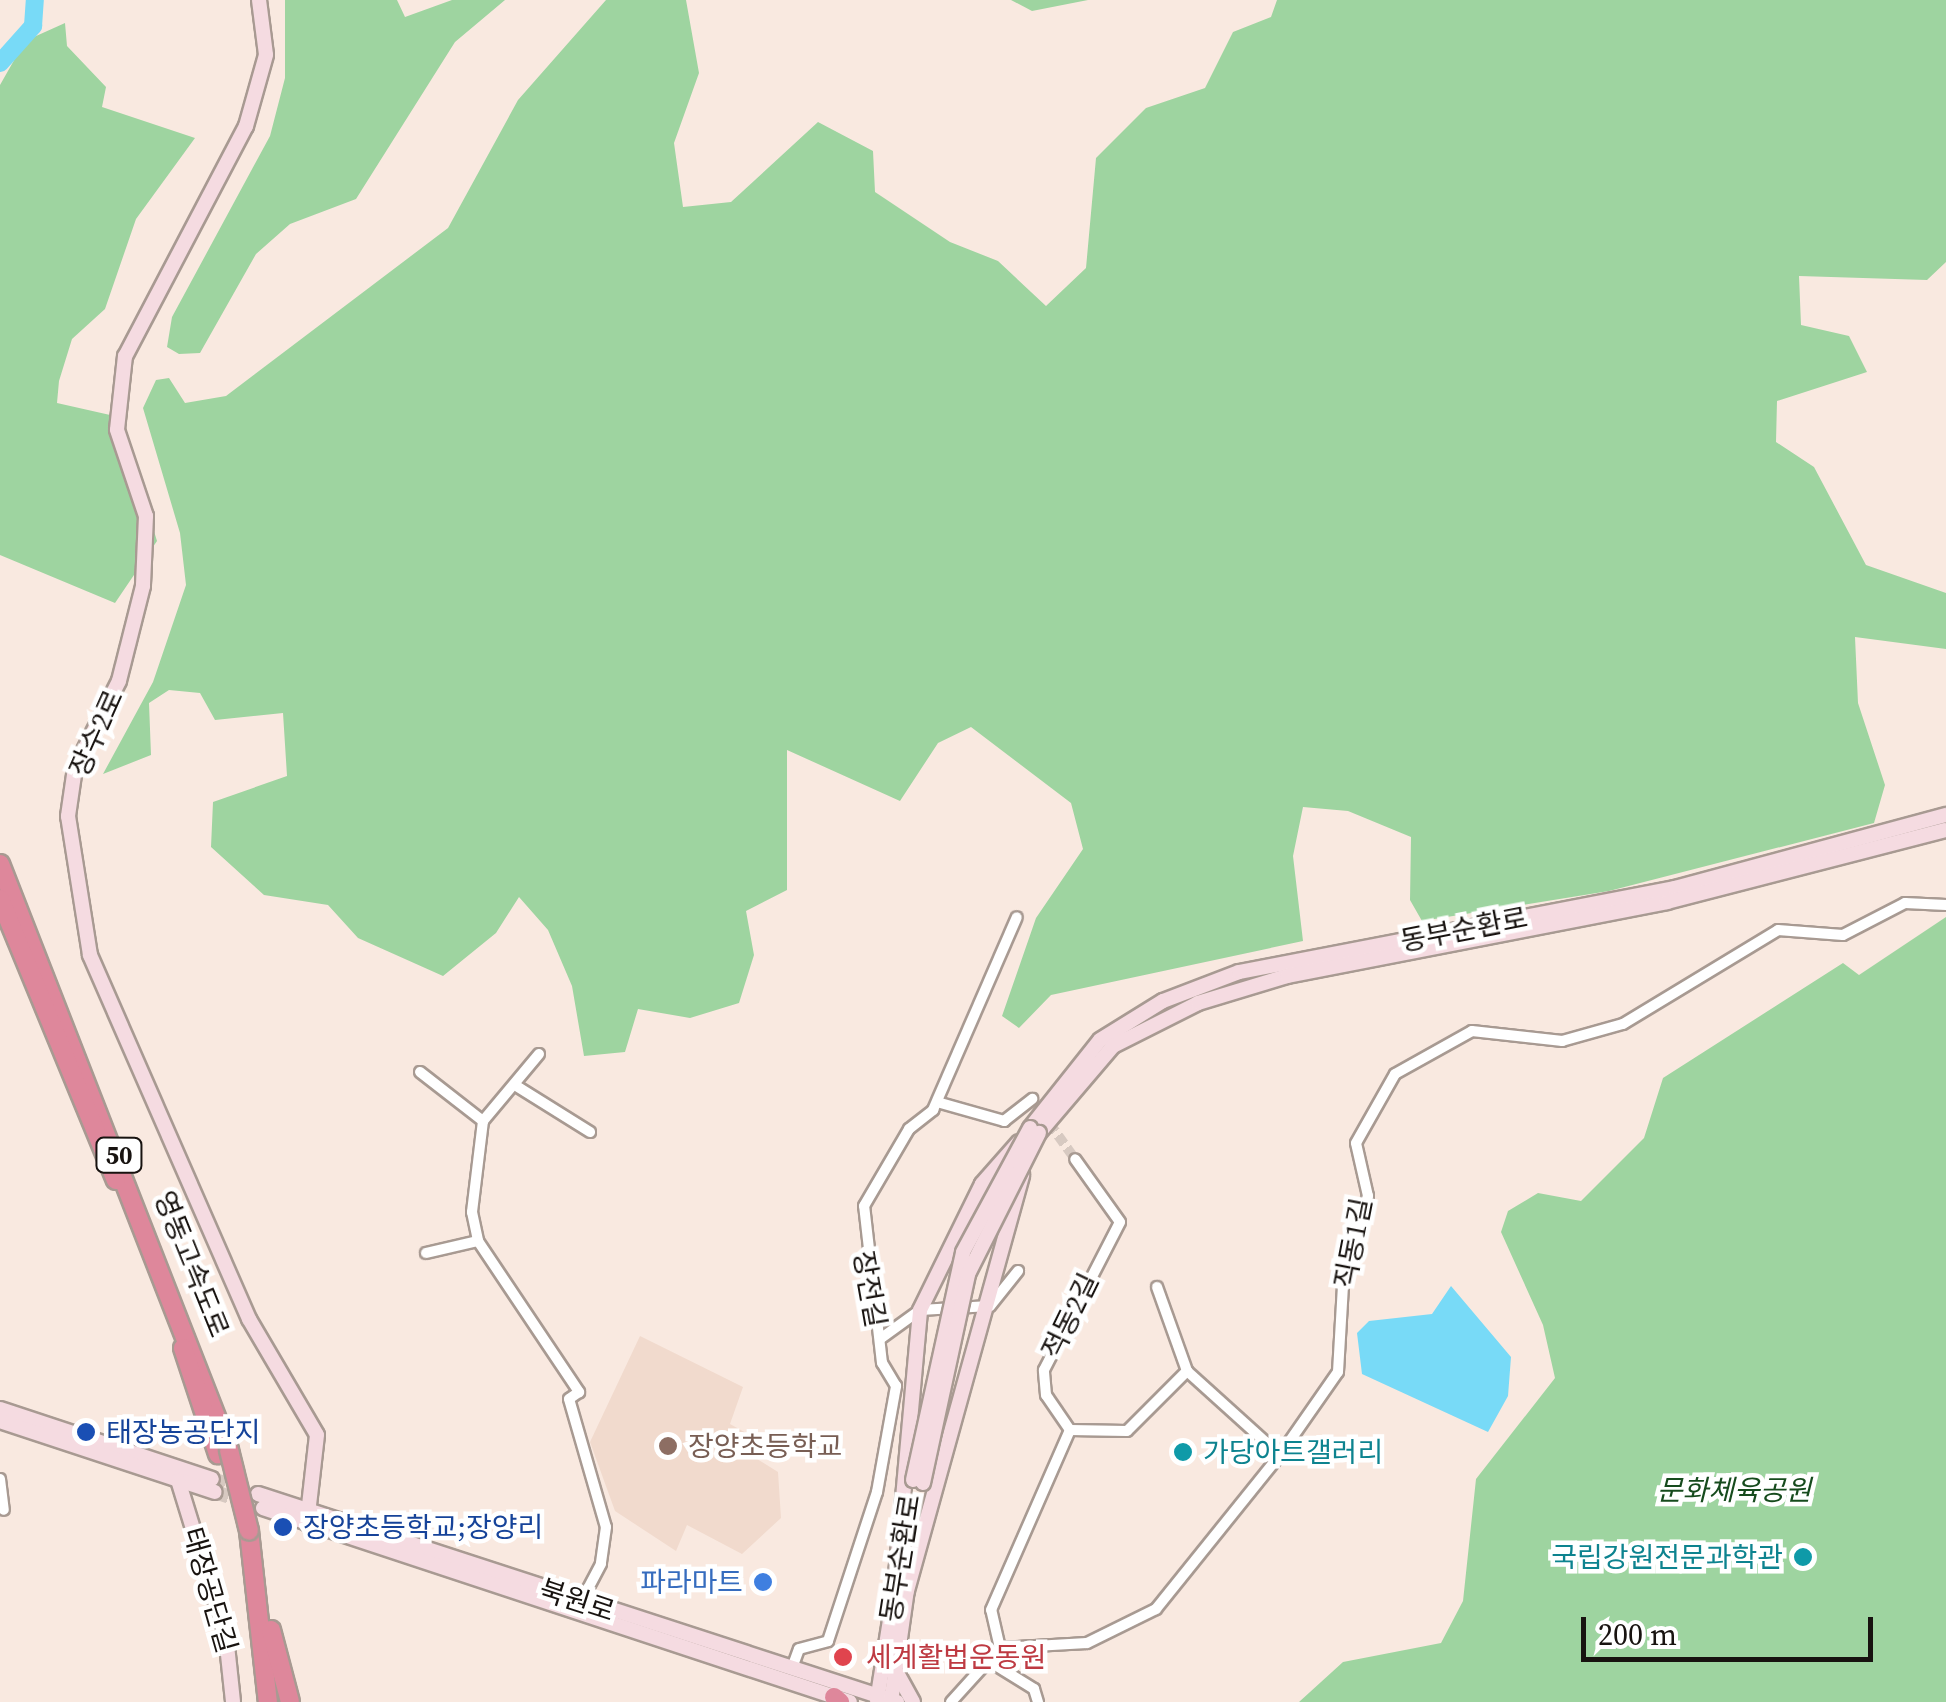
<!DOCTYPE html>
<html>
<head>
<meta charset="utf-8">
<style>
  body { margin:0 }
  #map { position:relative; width:1946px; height:1702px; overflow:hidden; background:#f9e9e0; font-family:"Source Serif 4","Noto Sans KR",serif }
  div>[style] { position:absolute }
  .built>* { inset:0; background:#f1dacd }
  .green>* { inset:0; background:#9ed4a0 }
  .water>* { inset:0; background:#78daf7 }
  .river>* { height:18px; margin:-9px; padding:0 9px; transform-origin:9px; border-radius:9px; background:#78daf7 }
  .street-tunnel>* { height:10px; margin-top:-5px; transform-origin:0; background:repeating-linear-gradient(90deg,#d7c9c1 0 10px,transparent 0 15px) }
  .secondary-tunnel>* { height:14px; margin-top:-7px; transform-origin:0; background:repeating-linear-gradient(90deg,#d7c9c1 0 14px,transparent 0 21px) }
  .roads { filter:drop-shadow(2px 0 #a89a92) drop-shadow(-2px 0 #a89a92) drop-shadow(0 2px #a89a92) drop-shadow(0 -2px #a89a92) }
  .street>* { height:10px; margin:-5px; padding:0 5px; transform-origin:5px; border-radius:5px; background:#fff }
  .secondary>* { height:14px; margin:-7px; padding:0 7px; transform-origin:7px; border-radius:7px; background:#f5dbe1 }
  .highway>* { height:18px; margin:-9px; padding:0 9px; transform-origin:9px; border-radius:9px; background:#de879b }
  .bridges { filter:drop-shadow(2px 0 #a89a92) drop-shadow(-2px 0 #a89a92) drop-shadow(0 2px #a89a92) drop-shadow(0 -2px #a89a92) }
  .secondary-bridge>* { height:14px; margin:-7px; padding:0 7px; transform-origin:7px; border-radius:7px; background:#f5dbe1 }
  .highway-bridge>* { height:18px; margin:-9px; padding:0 9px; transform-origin:9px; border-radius:9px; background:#de879b }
  .dots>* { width:28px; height:28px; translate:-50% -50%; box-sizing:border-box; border:5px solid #fff; border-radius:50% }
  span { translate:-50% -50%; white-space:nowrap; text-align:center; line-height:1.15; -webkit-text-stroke:9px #fff; paint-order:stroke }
  .shield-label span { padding:2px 8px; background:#fff; border:2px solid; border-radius:8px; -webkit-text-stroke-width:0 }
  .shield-label { font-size:25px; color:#181310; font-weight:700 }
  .street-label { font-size:28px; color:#181310 }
  .transit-label { font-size:28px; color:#164399 }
  .left { translate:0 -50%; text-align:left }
  .education-label { font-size:28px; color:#785e54 }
  .culture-label { font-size:28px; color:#0d838f }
  .right { translate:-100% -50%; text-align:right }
  .park-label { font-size:28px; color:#164b1d; font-style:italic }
  .shop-label { font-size:28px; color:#366cbe }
  .health-label { font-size:28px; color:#be3a42 }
  .scale { position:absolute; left:1581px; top:1617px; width:292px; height:45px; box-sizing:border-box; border:5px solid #181310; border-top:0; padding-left:12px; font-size:30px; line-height:35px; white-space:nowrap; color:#181310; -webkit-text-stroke:8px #fff; paint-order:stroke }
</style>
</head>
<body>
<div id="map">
  <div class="built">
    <div style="clip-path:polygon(640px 1336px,743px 1387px,730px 1424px,746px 1433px,744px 1451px,778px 1472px,781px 1518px,742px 1554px,687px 1525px,676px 1551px,615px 1511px,590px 1442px)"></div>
  </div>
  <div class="green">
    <div style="clip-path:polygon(285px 0,397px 0,405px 17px,452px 0,505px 0,455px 42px,356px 199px,290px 224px,256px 254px,200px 353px,179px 354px,167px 347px,172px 317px,270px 136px,285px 78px)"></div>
    <div style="clip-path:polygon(606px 0,686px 0,699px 73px,674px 143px,683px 207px,731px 202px,818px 122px,873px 151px,875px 192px,950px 242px,998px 261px,1046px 306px,1086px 268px,1096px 158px,1146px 108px,1205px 88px,1233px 32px,1271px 17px,1277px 0,1946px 0,1946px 262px,1927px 280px,1799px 276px,1801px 325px,1849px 336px,1867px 372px,1777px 401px,1776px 442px,1814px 467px,1866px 565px,1946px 593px,1946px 649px,1855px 637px,1858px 703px,1885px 785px,1874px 823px,1609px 891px,1422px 921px,1410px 900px,1411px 837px,1348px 811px,1303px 807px,1293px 856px,1303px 941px,1051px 995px,1019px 1028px,1002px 1016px,1036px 918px,1083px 849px,1071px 803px,971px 727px,938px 743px,900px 801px,787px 750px,787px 890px,746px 911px,754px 955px,739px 1003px,690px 1018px,638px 1009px,625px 1052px,584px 1056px,572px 986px,548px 930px,519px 897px,496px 933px,443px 976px,358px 938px,328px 905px,264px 895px,211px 847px,213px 802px,287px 776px,283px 713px,215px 720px,200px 693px,169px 690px,149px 703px,151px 755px,103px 774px,153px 682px,186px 585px,180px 533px,143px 408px,156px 380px,169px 378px,185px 403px,226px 396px,448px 228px,518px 100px)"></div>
    <div style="clip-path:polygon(1011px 0,1088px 0,1032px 11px)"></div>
    <div style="clip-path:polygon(65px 23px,67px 46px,106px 87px,102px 107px,195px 138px,136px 219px,105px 309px,72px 339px,59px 381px,57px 403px,119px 417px,157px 541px,115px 603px,0 555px,0 85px,25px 41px)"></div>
    <div style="clip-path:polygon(1946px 917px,1946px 1702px,1299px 1702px,1343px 1662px,1441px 1643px,1463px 1601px,1476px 1479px,1555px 1378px,1543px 1325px,1501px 1232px,1508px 1211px,1538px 1193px,1581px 1201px,1644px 1138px,1663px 1078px,1843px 963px,1859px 975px)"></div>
  </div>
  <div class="water">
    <div style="clip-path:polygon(1451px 1286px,1511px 1357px,1508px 1396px,1488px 1432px,1362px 1374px,1357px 1333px,1369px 1321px,1432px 1314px)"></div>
  </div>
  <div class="river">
    <div style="left:0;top:63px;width:50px;rotate:-48.3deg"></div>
    <div style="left:33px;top:26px;width:26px;rotate:-86deg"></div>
  </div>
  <div class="street-tunnel">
    <div style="left:1032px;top:1099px;width:74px;rotate:54.4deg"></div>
  </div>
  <div class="secondary-tunnel">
    <div style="left:212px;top:1479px;width:48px;rotate:18.1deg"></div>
    <div style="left:215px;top:1492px;width:51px;rotate:18.4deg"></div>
  </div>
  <div class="roads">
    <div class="street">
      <div style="left:539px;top:1054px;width:87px;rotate:129.9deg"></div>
      <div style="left:483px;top:1121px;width:92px;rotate:96.9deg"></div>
      <div style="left:472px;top:1212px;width:30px;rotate:78deg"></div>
      <div style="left:478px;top:1241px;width:182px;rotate:56.2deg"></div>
      <div style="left:579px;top:1392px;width:12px;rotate:145deg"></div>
      <div style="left:569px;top:1399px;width:133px;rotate:73.9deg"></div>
      <div style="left:606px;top:1527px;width:37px;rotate:98deg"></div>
      <div style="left:601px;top:1564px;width:43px;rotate:117.8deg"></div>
      <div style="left:420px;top:1072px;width:80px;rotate:37.9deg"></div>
      <div style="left:518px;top:1087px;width:85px;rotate:32deg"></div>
      <div style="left:937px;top:1102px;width:70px;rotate:15.8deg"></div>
      <div style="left:1004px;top:1121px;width:36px;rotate:-38deg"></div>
      <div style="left:426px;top:1253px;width:53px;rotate:-13deg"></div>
      <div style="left:1157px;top:1287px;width:89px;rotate:70.3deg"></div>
      <div style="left:1187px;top:1371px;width:125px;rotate:42.1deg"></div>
      <div style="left:880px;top:1339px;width:49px;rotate:-35.9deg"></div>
      <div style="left:920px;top:1310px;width:70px;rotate:-3.3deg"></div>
      <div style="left:990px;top:1306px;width:45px;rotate:-51.3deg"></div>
      <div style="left:1070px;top:1430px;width:57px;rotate:1deg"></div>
      <div style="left:1127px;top:1431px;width:85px;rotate:-45deg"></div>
      <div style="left:0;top:1479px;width:31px;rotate:83deg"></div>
      <div style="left:1000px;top:1648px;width:39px;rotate:-103deg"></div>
      <div style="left:991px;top:1610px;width:197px;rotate:-66.3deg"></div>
      <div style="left:1070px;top:1430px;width:42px;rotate:-124.4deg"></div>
      <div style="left:1046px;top:1395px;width:25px;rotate:-95deg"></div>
      <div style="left:1044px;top:1370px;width:166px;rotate:-62.8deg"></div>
      <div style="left:1120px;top:1222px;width:77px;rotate:-125.5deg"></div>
      <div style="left:984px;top:1658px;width:59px;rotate:31.8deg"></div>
      <div style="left:1034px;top:1689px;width:14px;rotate:73deg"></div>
      <div style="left:792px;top:1668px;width:20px;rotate:-70deg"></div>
      <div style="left:799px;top:1649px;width:30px;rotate:-15deg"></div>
      <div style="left:828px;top:1641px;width:157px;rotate:-71.8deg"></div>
      <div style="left:877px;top:1492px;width:108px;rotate:-79.8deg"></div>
      <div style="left:896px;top:1386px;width:27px;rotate:-121deg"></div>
      <div style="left:882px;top:1363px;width:158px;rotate:-96.5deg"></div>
      <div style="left:864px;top:1206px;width:89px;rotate:-59.7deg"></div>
      <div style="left:909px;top:1129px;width:31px;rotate:-38deg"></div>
      <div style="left:933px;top:1110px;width:210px;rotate:-66.5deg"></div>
      <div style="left:951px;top:1702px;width:73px;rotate:-47.8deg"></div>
      <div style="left:1000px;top:1648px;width:87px;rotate:-3.3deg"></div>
      <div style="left:1087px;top:1643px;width:77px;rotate:-26.2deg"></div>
      <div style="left:1156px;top:1609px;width:198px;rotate:-51.2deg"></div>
      <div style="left:1280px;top:1455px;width:101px;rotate:-55.1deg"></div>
      <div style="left:1338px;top:1372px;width:103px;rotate:-86.7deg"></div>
      <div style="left:1344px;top:1269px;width:77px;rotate:-71.8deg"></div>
      <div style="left:1368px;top:1196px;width:54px;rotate:-102.8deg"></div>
      <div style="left:1356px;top:1143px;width:79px;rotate:-60.5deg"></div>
      <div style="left:1395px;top:1074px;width:88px;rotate:-29.2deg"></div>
      <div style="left:1472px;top:1031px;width:91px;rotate:6.3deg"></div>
      <div style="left:1562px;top:1041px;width:63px;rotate:-15.6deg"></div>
      <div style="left:1623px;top:1024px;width:181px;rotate:-31.2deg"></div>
      <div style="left:1778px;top:930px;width:65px;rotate:4.4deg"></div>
      <div style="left:1843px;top:935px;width:70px;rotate:-27.3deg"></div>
      <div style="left:1905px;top:903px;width:41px;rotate:2.8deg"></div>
    </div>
    <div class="secondary">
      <div style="left:259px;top:0;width:55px;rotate:82.7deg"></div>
      <div style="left:266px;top:55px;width:74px;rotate:105.7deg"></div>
      <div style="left:246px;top:126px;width:260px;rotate:117.7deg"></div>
      <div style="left:125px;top:356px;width:74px;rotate:96.2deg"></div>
      <div style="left:117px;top:430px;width:91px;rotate:71.4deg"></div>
      <div style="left:146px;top:516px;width:70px;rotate:92.5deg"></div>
      <div style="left:143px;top:586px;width:98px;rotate:104.2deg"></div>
      <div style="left:119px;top:681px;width:97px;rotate:116.8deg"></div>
      <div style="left:75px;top:768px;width:49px;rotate:98.3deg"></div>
      <div style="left:68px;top:816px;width:141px;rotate:81deg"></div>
      <div style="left:90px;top:955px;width:397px;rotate:66.4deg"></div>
      <div style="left:249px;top:1319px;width:134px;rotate:59.6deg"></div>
      <div style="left:317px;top:1435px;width:89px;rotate:96.5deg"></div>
      <div style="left:1030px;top:1128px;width:112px;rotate:-51.5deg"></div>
      <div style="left:1100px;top:1040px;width:74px;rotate:-31.8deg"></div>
      <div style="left:1163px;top:1001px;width:81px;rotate:-20.9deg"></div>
      <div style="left:1239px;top:972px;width:444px;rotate:-10.9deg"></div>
      <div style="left:1675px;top:888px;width:281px;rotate:-15.1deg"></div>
      <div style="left:1039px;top:1133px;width:114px;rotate:-49.6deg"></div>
      <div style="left:1113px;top:1046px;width:95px;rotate:-26.8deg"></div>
      <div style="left:1198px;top:1003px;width:93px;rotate:-16.9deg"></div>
      <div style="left:1287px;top:976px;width:387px;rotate:-11deg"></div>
      <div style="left:1667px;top:902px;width:288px;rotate:-14.5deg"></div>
      <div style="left:0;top:1409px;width:223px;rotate:18.3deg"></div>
      <div style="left:0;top:1421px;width:226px;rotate:18.3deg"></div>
      <div style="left:178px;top:1480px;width:163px;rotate:72.9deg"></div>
      <div style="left:226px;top:1636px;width:66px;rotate:83.9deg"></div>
      <div style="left:258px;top:1494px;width:672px;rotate:18.03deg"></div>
      <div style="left:263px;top:1508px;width:618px;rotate:18.29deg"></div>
      <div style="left:894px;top:1597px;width:288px;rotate:-84.8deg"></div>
      <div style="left:920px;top:1310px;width:140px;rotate:-63.8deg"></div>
      <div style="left:982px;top:1184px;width:56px;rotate:-48.6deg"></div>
      <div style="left:905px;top:1598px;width:439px;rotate:-74.5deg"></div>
      <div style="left:897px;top:1673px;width:33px;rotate:61deg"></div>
      <div style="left:877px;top:1701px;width:113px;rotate:-80.9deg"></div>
      <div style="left:891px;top:1702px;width:114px;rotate:-81.9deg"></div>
    </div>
    <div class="highway">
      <div style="left:0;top:864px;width:629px;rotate:68.66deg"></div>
      <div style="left:0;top:899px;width:304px;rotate:67.6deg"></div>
      <div style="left:183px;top:1348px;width:112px;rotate:71.7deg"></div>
      <div style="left:249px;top:1531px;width:172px;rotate:83.7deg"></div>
      <div style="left:271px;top:1630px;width:74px;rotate:75.2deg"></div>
      <div style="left:834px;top:1697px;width:8px;rotate:40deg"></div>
    </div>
  </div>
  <div class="bridges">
    <div class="secondary-bridge">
      <div style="left:913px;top:1480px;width:233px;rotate:-77.6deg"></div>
      <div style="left:963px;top:1252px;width:141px;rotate:-61.6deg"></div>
      <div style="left:923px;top:1483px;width:214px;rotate:-77.8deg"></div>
      <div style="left:968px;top:1274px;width:158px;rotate:-63.3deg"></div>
    </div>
    <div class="highway-bridge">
      <div style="left:229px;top:1450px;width:83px;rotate:76.1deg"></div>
    </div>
  </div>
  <div class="dots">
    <div style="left:86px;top:1432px;background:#1a4fb4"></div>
    <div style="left:668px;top:1446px;background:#8d6e63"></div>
    <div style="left:1183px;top:1452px;background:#0f9aa8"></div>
    <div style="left:283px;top:1527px;background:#1a4fb4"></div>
    <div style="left:1803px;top:1557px;background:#0f9aa8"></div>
    <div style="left:763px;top:1582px;background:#3f7fe0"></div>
    <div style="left:843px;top:1657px;background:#e0444e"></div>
  </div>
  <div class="shield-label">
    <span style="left:119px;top:1155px">50</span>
  </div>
  <div class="street-label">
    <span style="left:96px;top:733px;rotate:-66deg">장수2로</span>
    <span style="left:1464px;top:929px;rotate:-11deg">동부순환로</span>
    <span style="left:1353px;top:1243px;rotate:-79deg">직동1길</span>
    <span style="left:192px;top:1264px;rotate:68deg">영동고속도로</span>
    <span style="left:870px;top:1289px;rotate:80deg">장전길</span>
    <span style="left:1070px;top:1316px;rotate:-64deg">적동2길</span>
    <span style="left:900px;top:1558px;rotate:-81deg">동부순환로</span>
    <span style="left:210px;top:1590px;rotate:74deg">태장공단길</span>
    <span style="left:577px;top:1600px;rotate:18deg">북원로</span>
  </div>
  <div class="transit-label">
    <span class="left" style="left:106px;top:1432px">태장농공단지</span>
    <span class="left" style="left:303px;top:1527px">장양초등학교;장양리</span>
  </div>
  <div class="education-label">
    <span class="left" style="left:688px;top:1446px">장양초등학교</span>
  </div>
  <div class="culture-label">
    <span class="left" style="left:1203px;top:1452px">가당아트갤러리</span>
    <span class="right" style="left:1783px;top:1557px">국립강원전문과학관</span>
  </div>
  <div class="park-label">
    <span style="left:1734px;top:1490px">문화체육공원</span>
  </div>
  <div class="shop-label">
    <span class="right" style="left:743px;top:1582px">파라마트</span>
  </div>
  <div class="health-label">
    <span class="left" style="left:866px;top:1657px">세계활법운동원</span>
  </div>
  <div class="scale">200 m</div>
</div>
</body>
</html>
